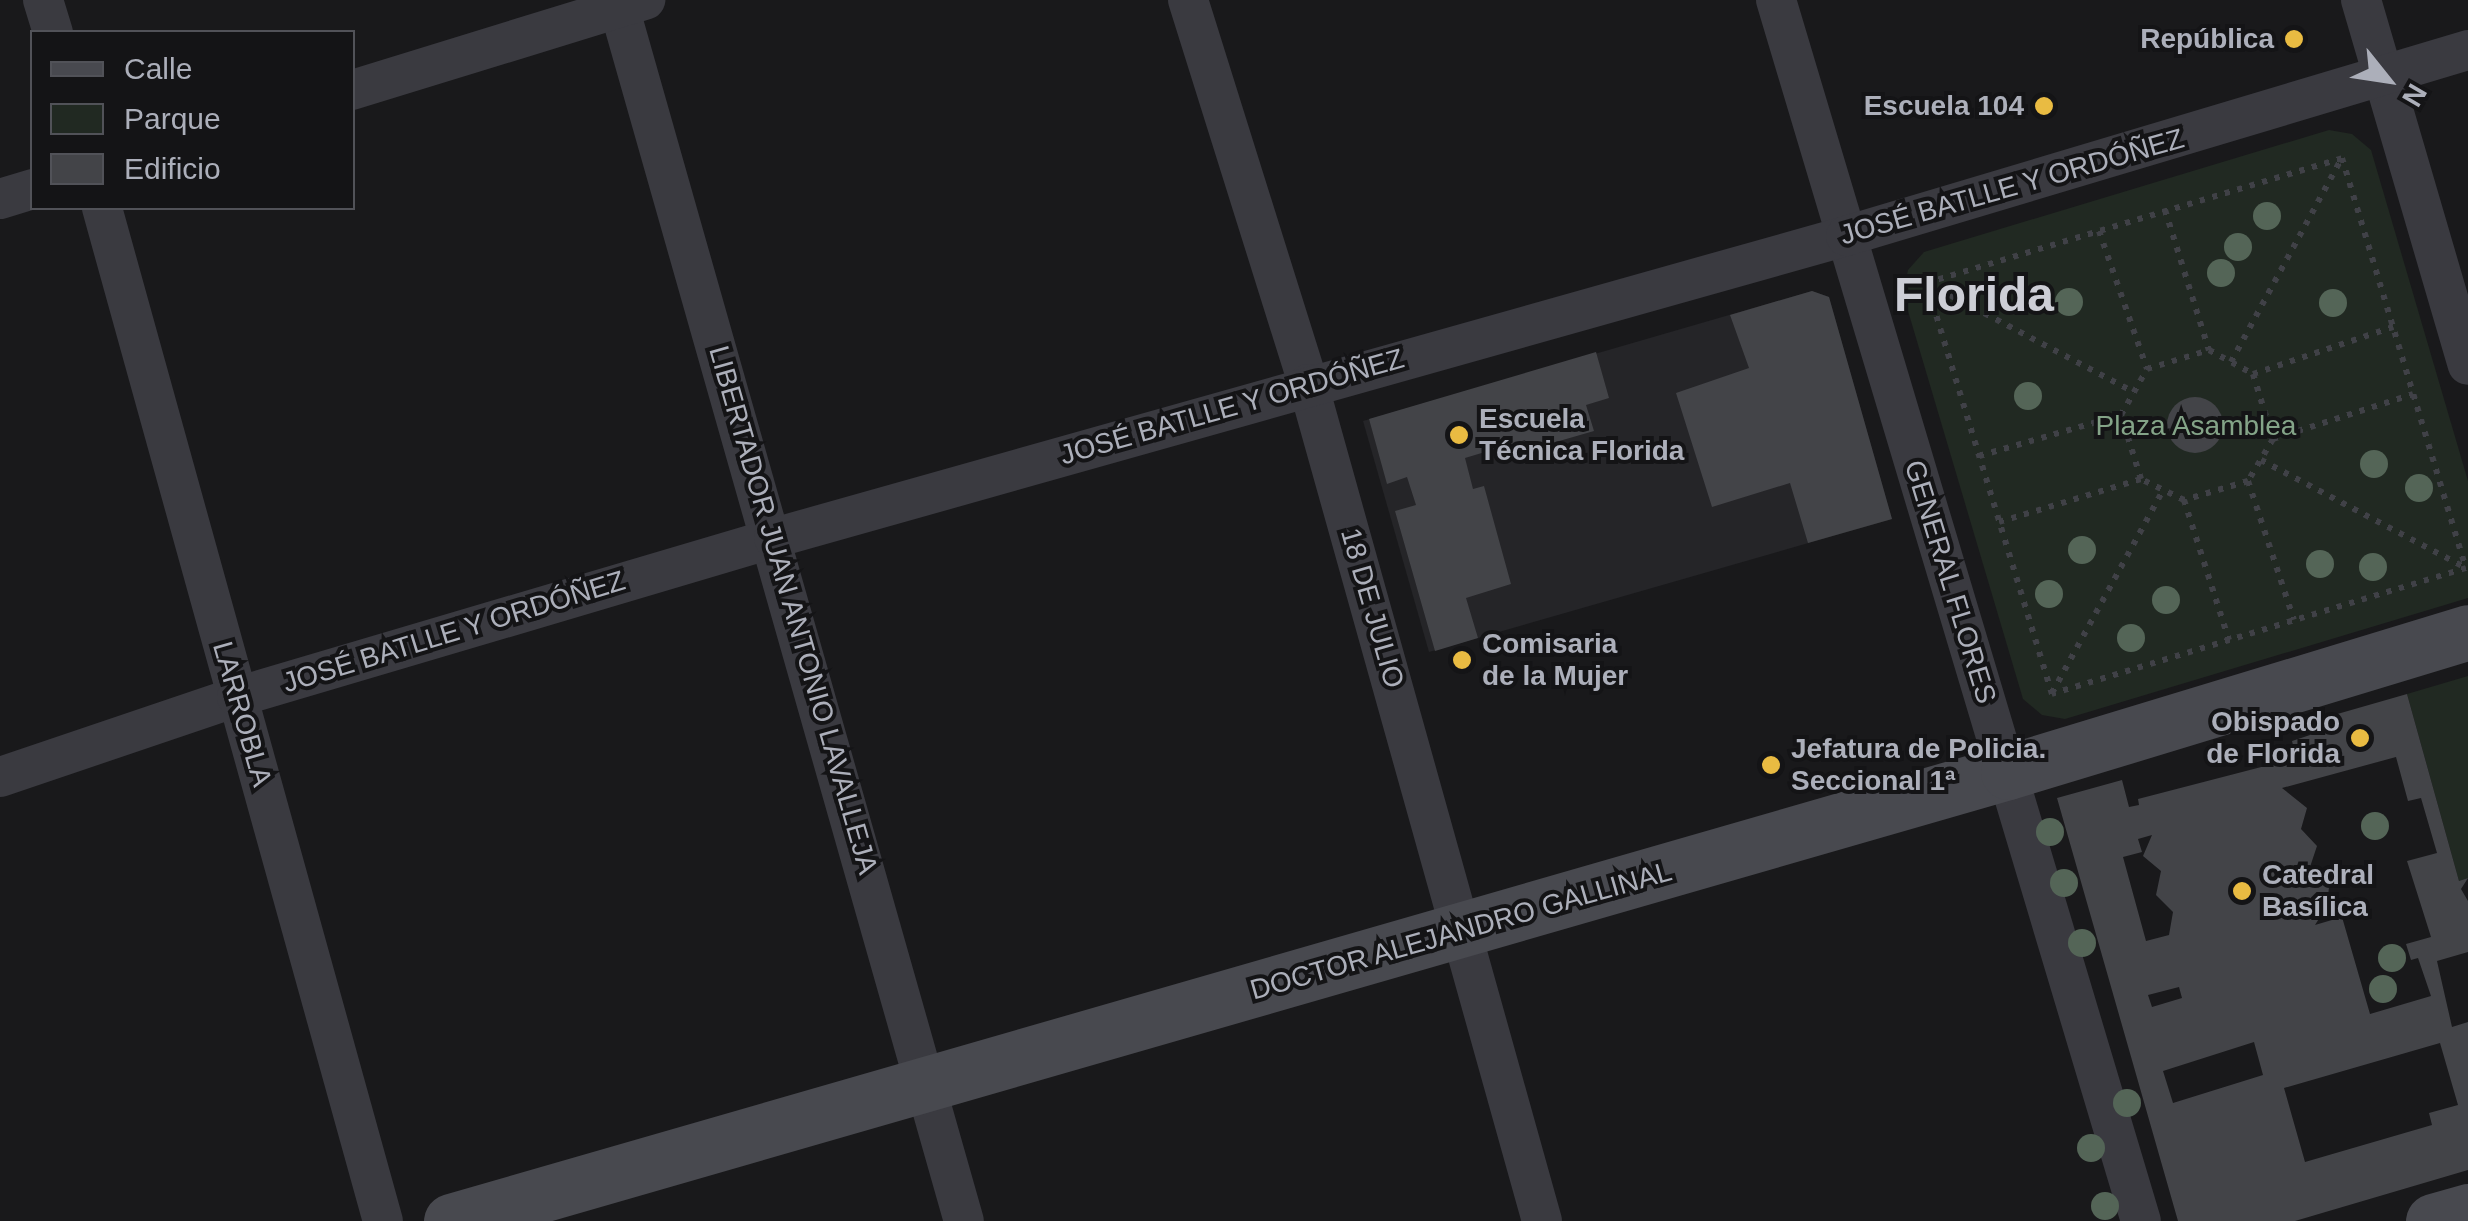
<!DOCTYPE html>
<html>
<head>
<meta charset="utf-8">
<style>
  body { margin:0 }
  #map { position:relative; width:2468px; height:1221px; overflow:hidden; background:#19191b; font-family:Helvetica,sans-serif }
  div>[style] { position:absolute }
  .built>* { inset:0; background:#252528 }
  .green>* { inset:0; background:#212922 }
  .building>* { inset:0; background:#434448 }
  .round { border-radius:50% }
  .path>* { height:6px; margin-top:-3px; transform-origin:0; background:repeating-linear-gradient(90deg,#404147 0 5px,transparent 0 13px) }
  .street>* { height:40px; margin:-20px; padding:0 20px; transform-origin:20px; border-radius:20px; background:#3a3a40 }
  .secondary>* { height:55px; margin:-27.5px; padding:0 27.5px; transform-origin:27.5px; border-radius:27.5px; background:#48494f }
  .trees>* { width:28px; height:28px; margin:-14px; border-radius:50%; background:#546557 }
  .dots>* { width:28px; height:28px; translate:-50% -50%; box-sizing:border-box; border:5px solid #141416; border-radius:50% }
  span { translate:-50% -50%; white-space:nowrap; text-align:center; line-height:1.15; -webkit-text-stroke:8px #141416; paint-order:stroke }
  .poi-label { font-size:28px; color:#acafba; font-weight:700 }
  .right { translate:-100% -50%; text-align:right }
  .left { translate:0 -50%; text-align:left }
  .street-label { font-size:28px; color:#acafba }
  .park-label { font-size:28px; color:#84a488 }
  .town-label { font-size:48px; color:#cdced6; font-weight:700 }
  .legend { position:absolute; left:30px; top:30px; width:325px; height:180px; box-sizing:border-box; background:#141416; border:2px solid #515258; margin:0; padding:12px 18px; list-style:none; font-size:30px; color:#acafba }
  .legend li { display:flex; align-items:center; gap:20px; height:50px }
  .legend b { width:50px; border:2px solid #515258 }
  .north { position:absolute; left:2338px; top:30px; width:100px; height:100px; -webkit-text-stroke:8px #141416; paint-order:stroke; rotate:120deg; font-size:28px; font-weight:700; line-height:40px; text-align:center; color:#acafba }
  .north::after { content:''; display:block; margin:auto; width:35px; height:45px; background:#acafba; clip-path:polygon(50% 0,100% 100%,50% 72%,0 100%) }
</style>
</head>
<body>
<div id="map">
  <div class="built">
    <div style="clip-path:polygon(1812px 291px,1829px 297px,1892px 519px,1429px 652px,1363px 421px)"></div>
  </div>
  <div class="green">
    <div style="clip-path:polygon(2329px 130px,2352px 134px,2371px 150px,2468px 481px,2468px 598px,2065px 719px,2042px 715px,2023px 699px,1903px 294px,1908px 270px,1924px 252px)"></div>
    <div style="clip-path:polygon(2468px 676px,2468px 878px,2459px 881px,2407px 694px)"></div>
  </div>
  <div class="building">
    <div style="clip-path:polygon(1812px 291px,1829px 297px,1892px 519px,1808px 543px,1790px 483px,1712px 507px,1676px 393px,1749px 368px,1730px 315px)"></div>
    <div style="clip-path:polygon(1596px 352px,1609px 398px,1586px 405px,1594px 431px,1528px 450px,1525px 440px,1465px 458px,1473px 489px,1484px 486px,1511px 584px,1466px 598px,1478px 638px,1435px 651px,1395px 511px,1416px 505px,1407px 477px,1387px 484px,1369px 419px)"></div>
    <div class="round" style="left:2167px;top:397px;width:56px;height:56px"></div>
    <div style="clip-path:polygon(evenodd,2407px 694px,2459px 881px,2468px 878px,2461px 889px,2468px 901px,2468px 952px,2437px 961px,2452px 1027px,2468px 1022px,2468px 1170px,2295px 1221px,2178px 1221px,2057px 798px,2122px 780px,2129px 807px,2139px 805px,2138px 799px,2296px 758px,2292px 741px,2310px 735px,2306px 723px,2407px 694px,2396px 757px,2408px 801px,2421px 798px,2437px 853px,2407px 861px,2431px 937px,2406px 944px,2411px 960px,2418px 958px,2431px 996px,2370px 1014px,2342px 917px,2315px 925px,2327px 906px,2329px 887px,2310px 867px,2317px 846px,2301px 829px,2307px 808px,2282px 788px,2396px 757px,2407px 694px,2152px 835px,2143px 856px,2161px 871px,2156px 895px,2173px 912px,2169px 935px,2146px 941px,2123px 857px,2142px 852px,2138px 839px,2152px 835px,2407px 694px,2179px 987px,2182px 998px,2152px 1007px,2148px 995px,2179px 987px,2407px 694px,2254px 1042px,2263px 1075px,2173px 1103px,2163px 1071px,2254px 1042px,2407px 694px,2440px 1043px,2458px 1105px,2429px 1113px,2432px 1125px,2305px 1162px,2284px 1088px,2440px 1043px)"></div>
  </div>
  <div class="path">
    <div style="left:2342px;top:158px;width:428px;rotate:73.2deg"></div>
    <div style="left:2466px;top:568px;width:433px;rotate:163.1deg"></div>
    <div style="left:2052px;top:694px;width:430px;rotate:-107deg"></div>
    <div style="left:1926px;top:283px;width:434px;rotate:-16.7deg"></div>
    <div style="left:2165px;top:210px;width:147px;rotate:72.6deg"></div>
    <div style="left:2099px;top:231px;width:146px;rotate:70.8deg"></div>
    <div style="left:1927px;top:283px;width:234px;rotate:27.8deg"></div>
    <div style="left:2209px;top:350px;width:50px;rotate:28.6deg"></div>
    <div style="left:2253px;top:374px;width:68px;rotate:72.9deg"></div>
    <div style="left:2273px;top:439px;width:49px;rotate:120.8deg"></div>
    <div style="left:2248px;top:481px;width:67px;rotate:163.5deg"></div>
    <div style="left:2184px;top:500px;width:48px;rotate:-154deg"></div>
    <div style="left:2141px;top:479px;width:67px;rotate:-107.4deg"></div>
    <div style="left:2121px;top:415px;width:53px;rotate:-60.5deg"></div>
    <div style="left:2147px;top:369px;width:65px;rotate:-17deg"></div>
    <div style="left:2231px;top:362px;width:231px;rotate:-61.5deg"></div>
    <div style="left:2253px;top:374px;width:148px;rotate:-18.6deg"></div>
    <div style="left:2273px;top:439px;width:147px;rotate:-17.8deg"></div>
    <div style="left:1979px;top:456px;width:148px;rotate:-16.1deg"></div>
    <div style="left:2261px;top:460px;width:232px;rotate:27.8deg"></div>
    <div style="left:2248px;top:481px;width:146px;rotate:71.7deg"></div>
    <div style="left:2184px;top:500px;width:147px;rotate:72.2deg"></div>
    <div style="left:1999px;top:522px;width:148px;rotate:-16.8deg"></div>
    <div style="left:2052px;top:693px;width:231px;rotate:-61.3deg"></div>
  </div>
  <div class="street">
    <div style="left:43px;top:0;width:34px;rotate:73deg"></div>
    <div style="left:617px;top:0;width:1269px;rotate:74.14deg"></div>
    <div style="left:1188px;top:0;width:402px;rotate:72.6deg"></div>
    <div style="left:1308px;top:384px;width:869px;rotate:74.38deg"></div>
    <div style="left:1776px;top:0;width:1274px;rotate:73.36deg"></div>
    <div style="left:2361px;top:0;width:380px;rotate:73.7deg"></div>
    <div style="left:352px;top:90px;width:307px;rotate:-17.1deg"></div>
    <div style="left:0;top:199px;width:34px;rotate:-17deg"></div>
    <div style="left:102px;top:208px;width:1051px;rotate:74.5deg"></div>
    <div style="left:0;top:777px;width:250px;rotate:-18.7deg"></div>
    <div style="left:237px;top:697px;width:560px;rotate:-16.49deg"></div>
    <div style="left:774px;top:538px;width:1114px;rotate:-15.73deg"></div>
    <div style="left:1846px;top:236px;width:649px;rotate:-16.65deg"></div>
  </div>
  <div class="secondary">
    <div style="left:451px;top:1221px;width:1620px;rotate:-16.09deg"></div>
    <div style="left:2008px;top:772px;width:481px;rotate:-16.9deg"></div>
    <div style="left:2433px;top:1221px;width:36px;rotate:-16deg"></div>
  </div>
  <div class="trees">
    <div style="left:2267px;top:216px"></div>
    <div style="left:2238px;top:247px"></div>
    <div style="left:2221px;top:273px"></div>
    <div style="left:2069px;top:302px"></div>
    <div style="left:2333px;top:303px"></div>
    <div style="left:2028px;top:396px"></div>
    <div style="left:2374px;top:464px"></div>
    <div style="left:2419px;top:488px"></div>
    <div style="left:2082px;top:550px"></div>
    <div style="left:2320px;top:564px"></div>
    <div style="left:2373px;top:567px"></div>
    <div style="left:2049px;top:594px"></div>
    <div style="left:2166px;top:600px"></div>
    <div style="left:2131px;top:638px"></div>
    <div style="left:2375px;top:826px"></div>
    <div style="left:2050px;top:832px"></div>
    <div style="left:2064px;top:883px"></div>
    <div style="left:2082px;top:943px"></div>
    <div style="left:2392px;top:958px"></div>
    <div style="left:2383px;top:989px"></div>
    <div style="left:2127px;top:1103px"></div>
    <div style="left:2091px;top:1148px"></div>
    <div style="left:2105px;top:1206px"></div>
  </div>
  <div class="dots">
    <div style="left:2294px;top:39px;background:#e9bb42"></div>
    <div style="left:2044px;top:106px;background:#e9bb42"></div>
    <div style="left:1459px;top:435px;background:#e9bb42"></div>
    <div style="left:1462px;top:660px;background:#e9bb42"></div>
    <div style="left:2360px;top:738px;background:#e9bb42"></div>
    <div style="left:1771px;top:765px;background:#e9bb42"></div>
    <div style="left:2242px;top:891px;background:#e9bb42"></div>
  </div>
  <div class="poi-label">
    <span class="right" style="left:2274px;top:39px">República</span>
    <span class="right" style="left:2024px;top:106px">Escuela 104</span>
    <span class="left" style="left:1479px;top:435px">Escuela<br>Técnica Florida</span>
    <span class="left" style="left:1482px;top:660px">Comisaria<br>de la Mujer</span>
    <span class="right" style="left:2340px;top:738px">Obispado<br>de Florida</span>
    <span class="left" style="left:1791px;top:765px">Jefatura de Policia.<br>Seccional 1ª</span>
    <span class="left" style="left:2262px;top:891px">Catedral<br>Basílica</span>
  </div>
  <div class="street-label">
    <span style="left:2012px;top:187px;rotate:-16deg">JOSÉ BATLLE Y ORDÓÑEZ</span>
    <span style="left:1232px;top:407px;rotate:-16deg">JOSÉ BATLLE Y ORDÓÑEZ</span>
    <span style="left:1950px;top:582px;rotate:73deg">GENERAL FLORES</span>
    <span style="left:1372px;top:608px;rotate:74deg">18 DE JULIO</span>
    <span style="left:793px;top:610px;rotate:74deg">LIBERTADOR JUAN ANTONIO LAVALLEJA</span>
    <span style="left:454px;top:632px;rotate:-17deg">JOSÉ BATLLE Y ORDÓÑEZ</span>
    <span style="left:242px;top:714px;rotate:74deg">LARROBLA</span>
    <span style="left:1461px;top:931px;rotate:-16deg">DOCTOR ALEJANDRO GALLINAL</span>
  </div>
  <div class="park-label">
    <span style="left:2196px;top:426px">Plaza Asamblea</span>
  </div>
  <div class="town-label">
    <span style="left:1974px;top:295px">Florida</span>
  </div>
  <ul class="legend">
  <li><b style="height:12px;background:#48494f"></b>Calle</li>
  <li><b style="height:28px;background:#212922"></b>Parque</li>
  <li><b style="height:28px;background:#434448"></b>Edificio</li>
  </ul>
  <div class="north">N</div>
</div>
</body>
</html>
